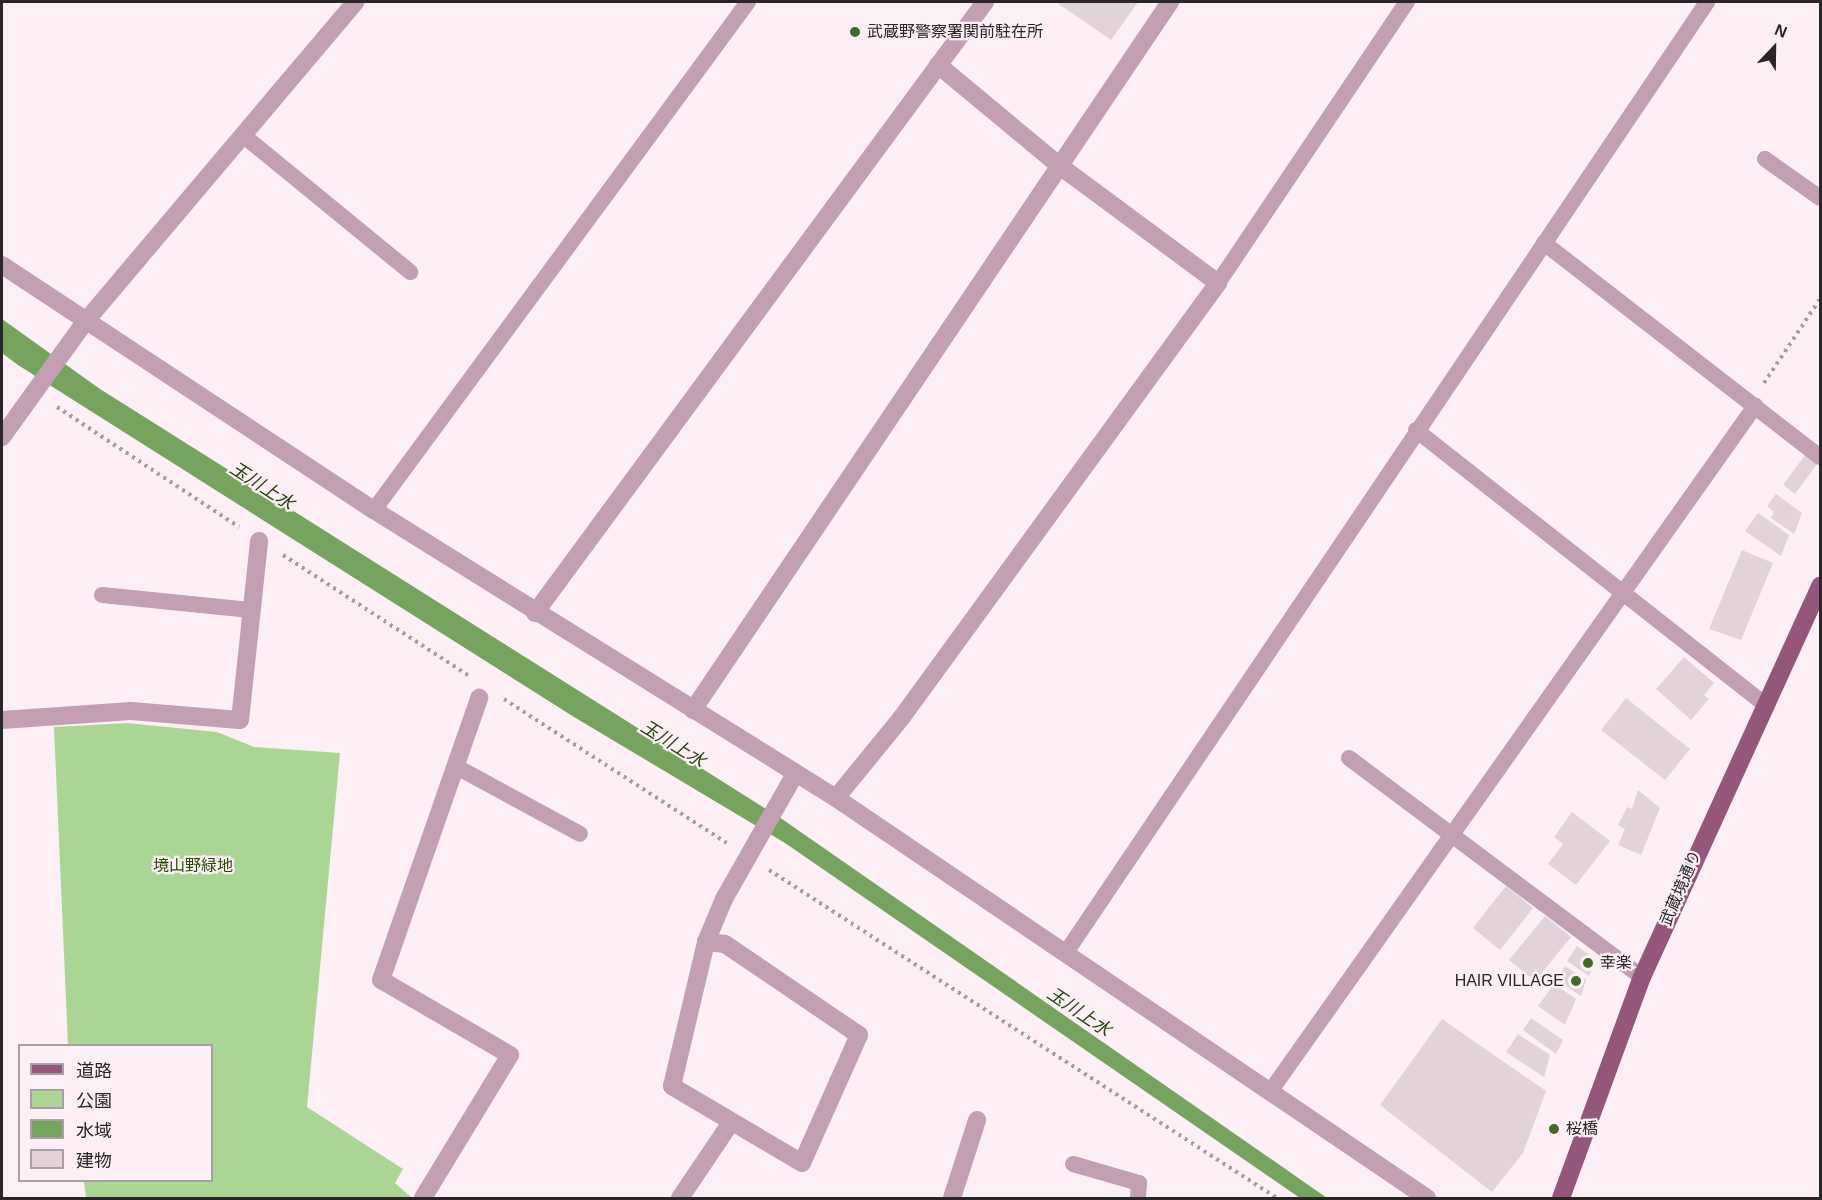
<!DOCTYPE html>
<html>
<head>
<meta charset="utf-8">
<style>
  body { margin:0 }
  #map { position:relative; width:1822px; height:1200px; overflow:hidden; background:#fceff6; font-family:Helvetica,"Noto Sans JP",sans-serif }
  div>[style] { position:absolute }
  .green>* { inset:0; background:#abd595 }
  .water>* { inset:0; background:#76a35d }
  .building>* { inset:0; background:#e0d3da }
  .path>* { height:4px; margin-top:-2px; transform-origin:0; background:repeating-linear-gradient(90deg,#a69da2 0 3px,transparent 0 7.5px) }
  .lane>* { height:16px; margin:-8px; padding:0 8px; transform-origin:8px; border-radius:8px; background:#c29fb2 }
  .street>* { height:18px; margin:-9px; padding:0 9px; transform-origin:9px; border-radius:9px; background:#c29fb2 }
  .primary>* { height:18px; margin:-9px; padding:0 9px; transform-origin:9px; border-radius:9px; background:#94577b }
  .dots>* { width:16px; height:16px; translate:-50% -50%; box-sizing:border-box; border:3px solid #fceff6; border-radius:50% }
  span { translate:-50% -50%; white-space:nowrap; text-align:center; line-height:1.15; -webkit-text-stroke:4.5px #fceff6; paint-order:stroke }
  .poi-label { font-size:16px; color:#2a2527 }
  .left { translate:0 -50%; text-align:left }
  .right { translate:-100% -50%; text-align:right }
  .park-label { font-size:16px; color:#244d00 }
  .street-label { font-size:16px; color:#2a2527 }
  .water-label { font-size:18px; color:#264312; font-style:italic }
  .frame { position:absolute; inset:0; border:3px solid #2a2527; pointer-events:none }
  .legend { position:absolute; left:18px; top:1044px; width:195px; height:138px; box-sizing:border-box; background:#fceff6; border:2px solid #a89ea3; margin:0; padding:8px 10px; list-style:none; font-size:18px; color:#2a2527 }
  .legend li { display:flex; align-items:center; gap:12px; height:30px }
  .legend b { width:30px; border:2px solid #a89ea3 }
  .north { position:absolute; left:1744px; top:18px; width:60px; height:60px; -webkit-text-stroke:4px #fceff6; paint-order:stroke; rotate:22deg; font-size:16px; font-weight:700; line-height:24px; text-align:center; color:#2a2527 }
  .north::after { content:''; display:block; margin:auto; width:21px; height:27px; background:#2a2527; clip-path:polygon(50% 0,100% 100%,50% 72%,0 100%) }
</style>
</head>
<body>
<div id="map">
  <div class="green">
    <div style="clip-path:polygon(127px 723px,217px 732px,254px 747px,340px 753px,307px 1107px,403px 1169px,395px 1183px,412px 1198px,86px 1198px,84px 1181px,212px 1180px,212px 1046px,68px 1045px,54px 727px)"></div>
  </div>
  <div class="water">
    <div style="clip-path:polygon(2px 319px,100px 389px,782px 819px,1327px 1198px,1300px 1198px,785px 843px,574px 717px,18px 365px,2px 353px)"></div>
  </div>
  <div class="building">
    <div style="clip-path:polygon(1056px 2px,1138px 2px,1111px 40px)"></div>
    <div style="clip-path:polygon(1805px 455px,1817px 464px,1795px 494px,1783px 485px)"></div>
    <div style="clip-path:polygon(1776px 494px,1802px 513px,1794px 534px,1771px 518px,1774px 512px,1767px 506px)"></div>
    <div style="clip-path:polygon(1758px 513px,1789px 535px,1781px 556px,1745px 531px)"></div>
    <div style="clip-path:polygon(1742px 550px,1773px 563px,1741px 640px,1709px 629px)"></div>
    <div style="clip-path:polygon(1684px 657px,1714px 683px,1704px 695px,1709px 699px,1691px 720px,1656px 689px)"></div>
    <div style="clip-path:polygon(1626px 698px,1690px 749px,1665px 780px,1601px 730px)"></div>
    <div style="clip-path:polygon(1638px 790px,1660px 808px,1641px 855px,1618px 845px,1625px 829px,1618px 825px,1627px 807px,1632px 809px)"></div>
    <div style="clip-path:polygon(1572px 812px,1610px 841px,1576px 885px,1548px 864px,1563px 844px,1554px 837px)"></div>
    <div style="clip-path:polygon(1506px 886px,1533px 908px,1500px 950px,1473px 928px)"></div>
    <div style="clip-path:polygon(1545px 916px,1571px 937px,1535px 981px,1509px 960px)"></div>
    <div style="clip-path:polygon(1577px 946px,1596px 960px,1589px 976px,1567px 961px)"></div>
    <div style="clip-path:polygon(1565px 966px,1586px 980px,1581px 996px,1557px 980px)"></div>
    <div style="clip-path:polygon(1554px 984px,1576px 999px,1565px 1025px,1538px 1006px)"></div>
    <div style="clip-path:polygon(1531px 1018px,1563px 1040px,1556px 1054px,1523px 1030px)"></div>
    <div style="clip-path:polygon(1442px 1019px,1546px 1091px,1523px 1153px,1492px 1192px,1380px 1105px)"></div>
    <div style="clip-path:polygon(1518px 1034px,1550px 1055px,1544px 1077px,1506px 1052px)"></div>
  </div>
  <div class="path">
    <div style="left:1764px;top:383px;width:101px;rotate:-56.3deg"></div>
    <div style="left:57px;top:407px;width:218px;rotate:33.4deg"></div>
    <div style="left:283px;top:555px;width:221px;rotate:33deg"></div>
    <div style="left:504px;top:699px;width:265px;rotate:32.9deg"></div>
    <div style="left:769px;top:870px;width:605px;rotate:32.85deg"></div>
  </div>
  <div class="lane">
    <div style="left:244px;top:136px;width:215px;rotate:39.3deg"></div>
    <div style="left:1765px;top:159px;width:67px;rotate:35.3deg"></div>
    <div style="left:1544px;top:243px;width:349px;rotate:37.8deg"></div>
    <div style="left:1218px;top:283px;width:339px;rotate:-56.1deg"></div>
    <div style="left:1416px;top:430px;width:442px;rotate:38.2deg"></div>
    <div style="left:374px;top:510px;width:631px;rotate:-53.64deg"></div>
    <div style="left:102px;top:595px;width:149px;rotate:5.8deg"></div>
    <div style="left:1349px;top:758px;width:366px;rotate:36.8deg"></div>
    <div style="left:455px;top:766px;width:142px;rotate:28.5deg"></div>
    <div style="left:1067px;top:951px;width:1145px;rotate:-56deg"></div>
    <div style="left:1272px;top:1089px;width:837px;rotate:-54.73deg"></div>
    <div style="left:1073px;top:1164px;width:69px;rotate:16.1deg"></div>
    <div style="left:1139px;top:1183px;width:15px;rotate:94deg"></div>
  </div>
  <div class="street">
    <div style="left:2px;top:265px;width:445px;rotate:33.4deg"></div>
    <div style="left:374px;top:510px;width:544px;rotate:31.94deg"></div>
    <div style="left:836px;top:798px;width:714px;rotate:34.09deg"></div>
    <div style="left:2px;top:437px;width:142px;rotate:-54.2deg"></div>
    <div style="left:85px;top:322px;width:419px;rotate:-49.8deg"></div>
    <div style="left:535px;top:613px;width:759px;rotate:-53.63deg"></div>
    <div style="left:693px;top:710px;width:854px;rotate:-56.03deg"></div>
    <div style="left:2px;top:720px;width:129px;rotate:-4deg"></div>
    <div style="left:131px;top:711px;width:109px;rotate:4.7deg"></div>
    <div style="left:240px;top:720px;width:180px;rotate:-83.9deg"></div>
    <div style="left:836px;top:798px;width:104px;rotate:-50.8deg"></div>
    <div style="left:902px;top:717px;width:537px;rotate:-53.94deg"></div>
    <div style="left:1218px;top:283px;width:195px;rotate:-143.5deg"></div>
    <div style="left:1061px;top:167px;width:160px;rotate:-140.3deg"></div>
    <div style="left:706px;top:942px;width:19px;rotate:6deg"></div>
    <div style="left:725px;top:944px;width:162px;rotate:34.2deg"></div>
    <div style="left:859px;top:1035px;width:140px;rotate:114deg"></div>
    <div style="left:802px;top:1163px;width:151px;rotate:-149.4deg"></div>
    <div style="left:672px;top:1086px;width:148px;rotate:-76.7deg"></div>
    <div style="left:706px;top:942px;width:47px;rotate:-67.3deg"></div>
    <div style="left:724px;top:899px;width:144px;rotate:-60.4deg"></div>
    <div style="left:423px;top:1198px;width:167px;rotate:-58.7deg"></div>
    <div style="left:510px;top:1055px;width:149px;rotate:-149.8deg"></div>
    <div style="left:381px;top:980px;width:299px;rotate:-70.8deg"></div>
    <div style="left:680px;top:1198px;width:89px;rotate:-56deg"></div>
    <div style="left:952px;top:1198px;width:82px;rotate:-72.2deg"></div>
  </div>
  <div class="primary">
    <div style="left:1561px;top:1198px;width:235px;rotate:-69.9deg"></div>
    <div style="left:1642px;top:977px;width:430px;rotate:-65.5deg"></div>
  </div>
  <div class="dots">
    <div style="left:855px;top:32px;background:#406a26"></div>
    <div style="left:1588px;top:963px;background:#406a26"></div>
    <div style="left:1576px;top:981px;background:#406a26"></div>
    <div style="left:1554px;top:1129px;background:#406a26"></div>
  </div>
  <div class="poi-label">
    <span class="left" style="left:867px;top:32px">武蔵野警察署関前駐在所</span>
    <span class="left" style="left:1600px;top:963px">幸楽</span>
    <span class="right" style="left:1564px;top:981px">HAIR VILLAGE</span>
    <span class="left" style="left:1566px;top:1129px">桜橋</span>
  </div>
  <div class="park-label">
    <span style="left:193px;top:866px">境山野緑地</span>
  </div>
  <div class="street-label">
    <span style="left:1681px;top:888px;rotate:-67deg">武蔵境通り</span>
  </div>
  <div class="water-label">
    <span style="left:262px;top:486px;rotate:33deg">玉川上水</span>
    <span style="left:673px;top:744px;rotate:32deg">玉川上水</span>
    <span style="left:1079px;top:1012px;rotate:34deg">玉川上水</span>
  </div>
  <div class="frame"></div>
  <ul class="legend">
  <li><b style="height:8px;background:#94577b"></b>道路</li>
  <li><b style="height:16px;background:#abd595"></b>公園</li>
  <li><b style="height:16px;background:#76a35d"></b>水域</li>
  <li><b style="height:16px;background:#e0d3da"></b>建物</li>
  </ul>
  <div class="north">N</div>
</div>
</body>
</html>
